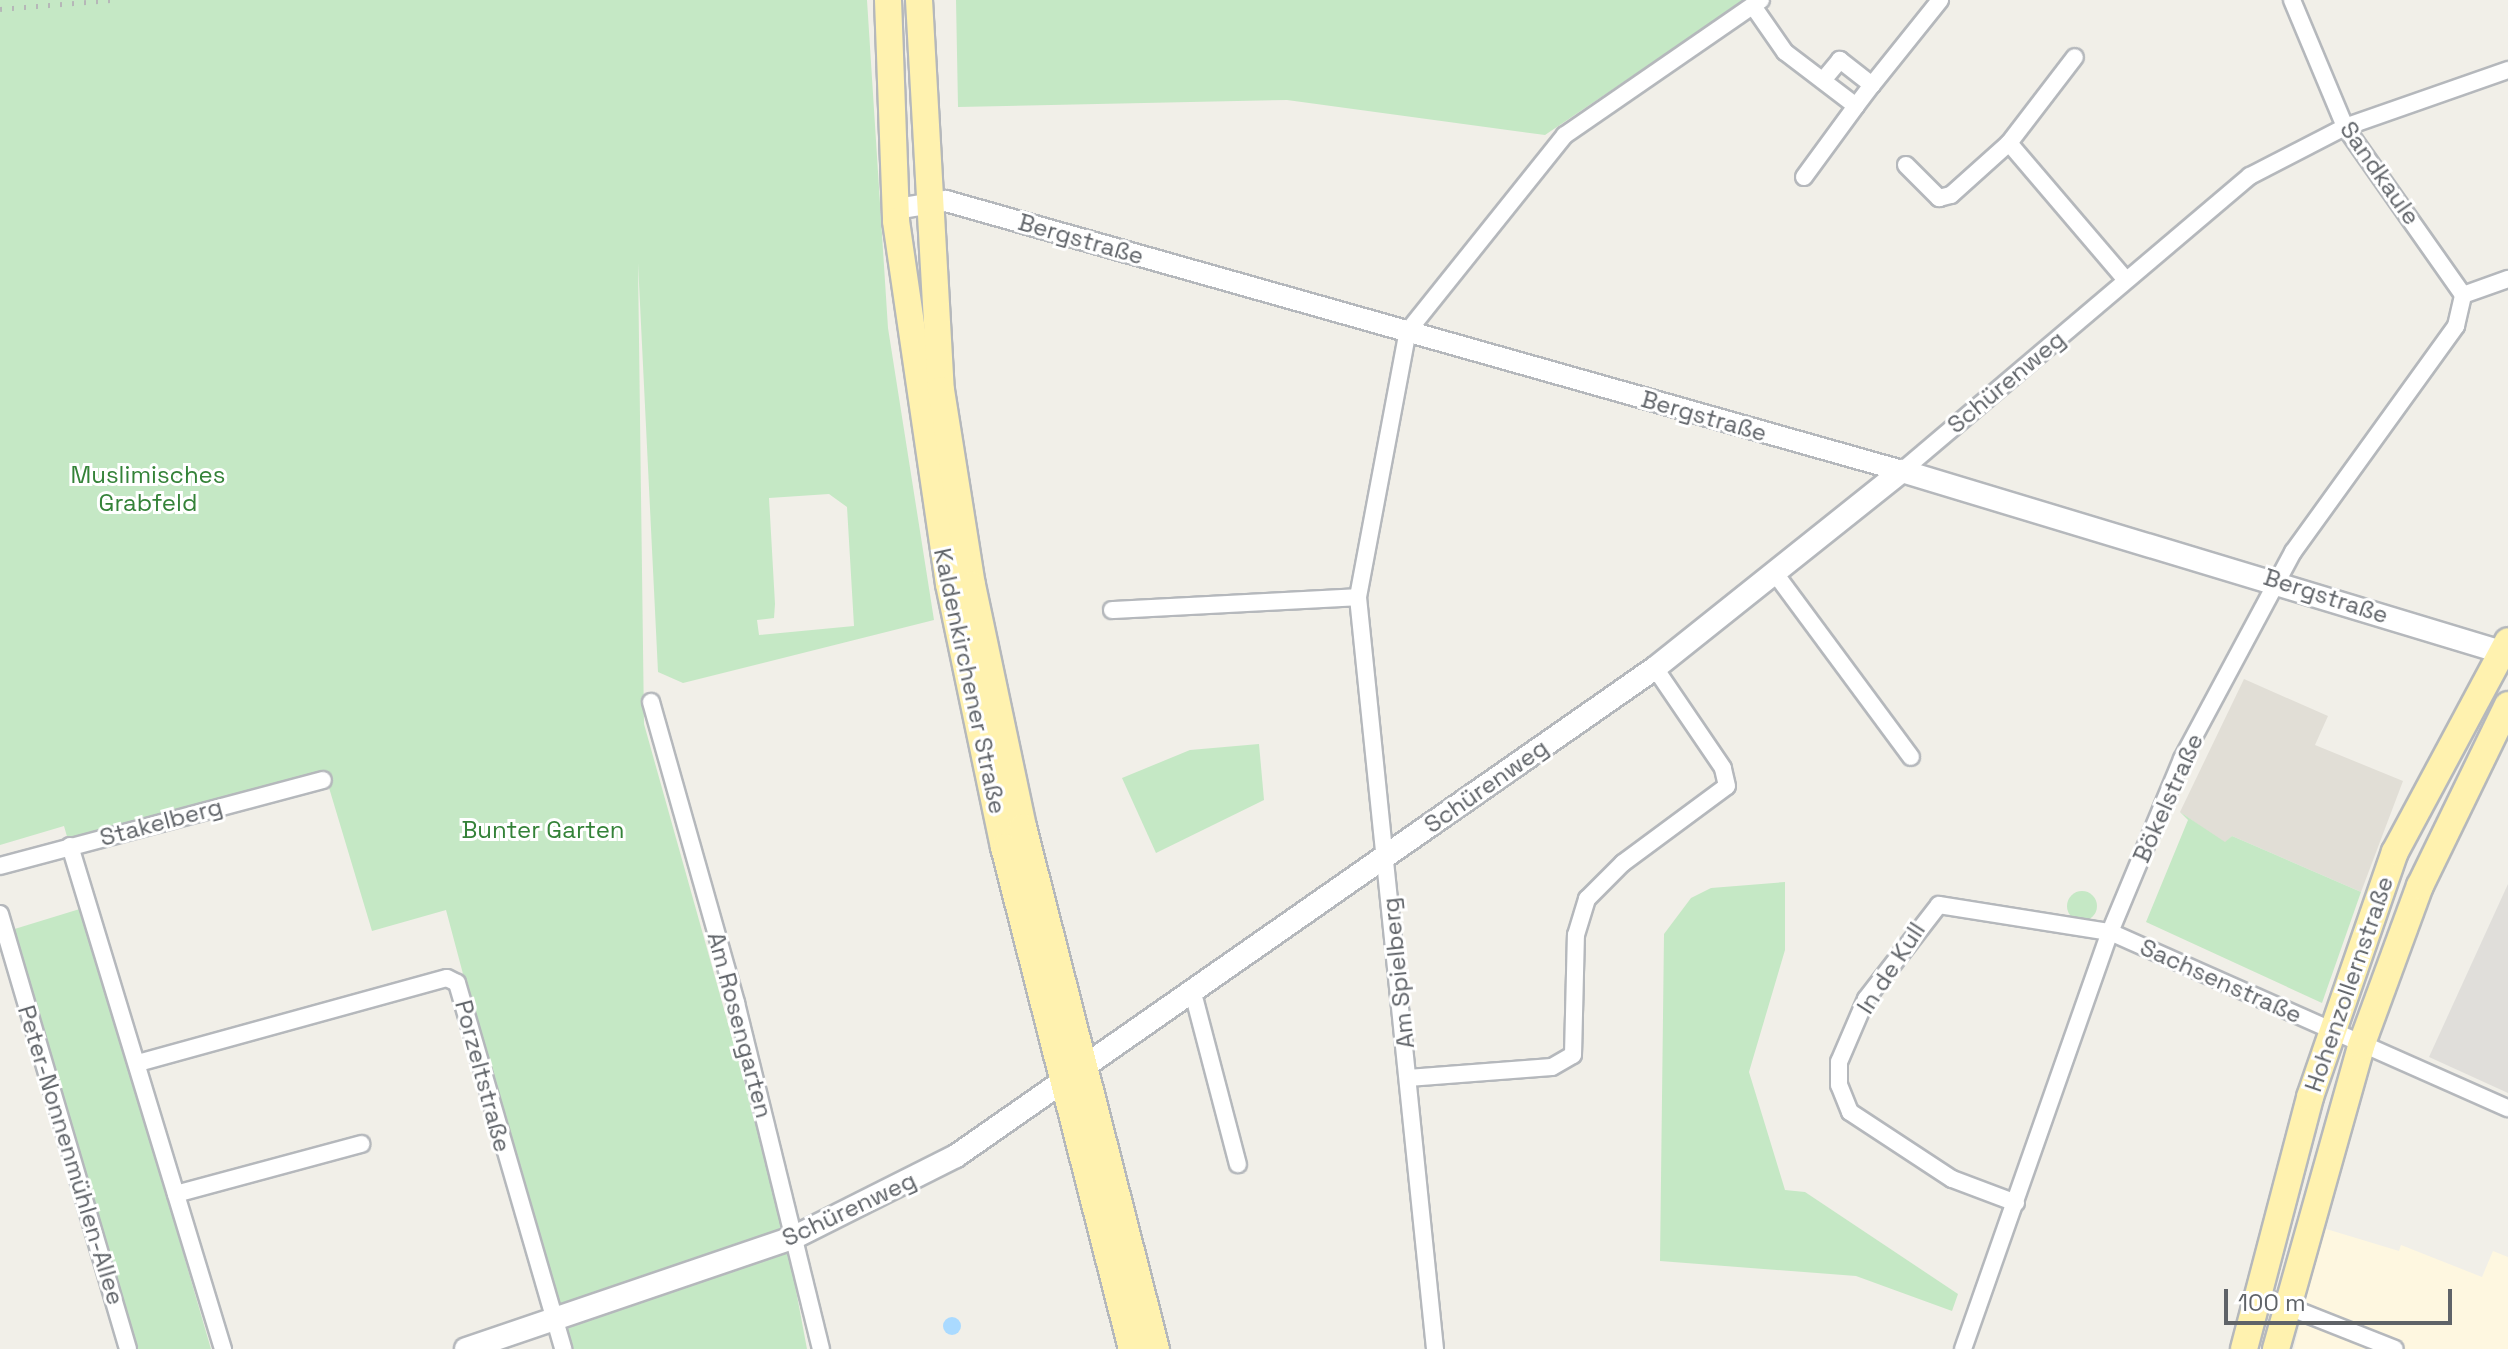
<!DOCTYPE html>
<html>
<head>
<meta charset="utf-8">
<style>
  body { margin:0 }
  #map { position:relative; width:2508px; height:1349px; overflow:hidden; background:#f1efe8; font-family:"Space Grotesk",sans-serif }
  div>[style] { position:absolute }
  .commercial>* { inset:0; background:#fef7e0 }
  .industrial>* { inset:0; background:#e0deda }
  .education>* { inset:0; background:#e1ded6 }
  .green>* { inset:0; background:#c5e8c5 }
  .round { border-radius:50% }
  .water>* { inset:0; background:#aadaff }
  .roads { filter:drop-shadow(2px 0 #b5b8bc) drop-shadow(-2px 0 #b5b8bc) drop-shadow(0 2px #b5b8bc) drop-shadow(0 -2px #b5b8bc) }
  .minor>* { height:16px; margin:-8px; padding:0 8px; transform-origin:8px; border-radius:8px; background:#fff }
  .tertiary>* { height:20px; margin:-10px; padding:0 10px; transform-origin:10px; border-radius:10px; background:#fff }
  .secondary>* { height:22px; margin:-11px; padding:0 11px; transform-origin:11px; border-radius:11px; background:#fff }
  .primary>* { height:26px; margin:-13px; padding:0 13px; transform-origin:13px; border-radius:13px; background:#fff2af }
  .rail>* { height:5px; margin-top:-2.5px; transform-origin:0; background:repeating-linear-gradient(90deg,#b6b7b8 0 2px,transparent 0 12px) }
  span { translate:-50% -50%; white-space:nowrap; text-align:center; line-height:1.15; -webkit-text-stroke:6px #fff; paint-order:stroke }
  .street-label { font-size:24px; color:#5f6368 }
  .park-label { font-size:24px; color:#348238 }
  .scale { position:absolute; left:2224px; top:1289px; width:228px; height:36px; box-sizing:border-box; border:4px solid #5f6368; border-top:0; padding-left:10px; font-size:24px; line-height:28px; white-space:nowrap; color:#5f6368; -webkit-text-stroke:6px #fff; paint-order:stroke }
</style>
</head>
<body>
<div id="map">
  <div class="commercial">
    <div style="clip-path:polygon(2323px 1228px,2399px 1251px,2401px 1245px,2482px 1277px,2493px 1251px,2508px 1257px,2508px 1349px,2294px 1349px)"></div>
  </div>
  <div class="industrial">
    <div style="clip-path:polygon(2508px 884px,2508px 1093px,2429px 1057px)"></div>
  </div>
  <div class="education">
    <div style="clip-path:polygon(2244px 679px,2328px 716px,2315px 745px,2403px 781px,2361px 892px,2232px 836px,2225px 843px,2180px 812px)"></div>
  </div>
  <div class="green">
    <div style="clip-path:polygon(evenodd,0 0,867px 0,888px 328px,934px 620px,683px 683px,658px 672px,638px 263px,644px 724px,782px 1216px,807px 1349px,571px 1349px,549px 1297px,446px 910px,372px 931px,324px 771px,68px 840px,64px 826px,0 845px,0 0,829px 494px,847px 507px,854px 626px,759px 635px,757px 620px,774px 618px,775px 604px,769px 498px,829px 494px)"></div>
    <div style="clip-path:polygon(956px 0,1745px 0,1545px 135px,1287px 100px,958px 107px)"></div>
    <div style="clip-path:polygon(1259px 744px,1264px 800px,1156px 853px,1122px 778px,1190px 750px)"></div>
    <div style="clip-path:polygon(2180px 812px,2225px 842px,2232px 836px,2361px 892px,2322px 1003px,2146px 922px,2188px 820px)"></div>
    <div style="clip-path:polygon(1785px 882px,1785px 950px,1749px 1072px,1785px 1190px,1805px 1192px,1958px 1294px,1952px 1311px,1856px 1276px,1660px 1261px,1664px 934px,1691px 898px,1711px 888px)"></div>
    <div class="round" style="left:2067px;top:891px;width:30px;height:30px"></div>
    <div style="clip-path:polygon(83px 908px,211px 1349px,135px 1349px,8px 931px)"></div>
  </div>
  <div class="water">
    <div class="round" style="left:943px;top:1317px;width:18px;height:18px"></div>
  </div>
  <div class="roads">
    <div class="minor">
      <div style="left:2292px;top:0;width:138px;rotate:67.3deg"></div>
      <div style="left:2345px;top:127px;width:205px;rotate:54.9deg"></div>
      <div style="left:1753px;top:6px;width:56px;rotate:55.2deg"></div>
      <div style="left:1785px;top:52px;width:89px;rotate:37.3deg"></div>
      <div style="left:1856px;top:106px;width:26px;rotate:-53deg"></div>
      <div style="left:1872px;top:85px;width:41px;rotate:-142deg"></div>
      <div style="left:1840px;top:60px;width:26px;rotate:130deg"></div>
      <div style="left:1872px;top:85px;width:109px;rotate:-51.3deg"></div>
      <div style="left:2009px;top:143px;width:180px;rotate:49.5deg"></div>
      <div style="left:1906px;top:165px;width:47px;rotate:45deg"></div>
      <div style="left:1939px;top:198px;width:12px;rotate:-14deg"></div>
      <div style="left:1951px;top:195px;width:78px;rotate:-41.9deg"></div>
      <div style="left:2009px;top:143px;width:108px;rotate:-52.5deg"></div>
      <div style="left:1804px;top:177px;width:88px;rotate:-53.8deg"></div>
      <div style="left:2463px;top:295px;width:48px;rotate:-19.6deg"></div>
      <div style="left:1902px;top:471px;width:456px;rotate:-40.3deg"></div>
      <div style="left:2250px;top:176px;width:107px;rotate:-27.3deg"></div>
      <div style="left:2345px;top:127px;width:173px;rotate:-19.3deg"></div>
      <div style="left:1777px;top:576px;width:225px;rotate:53.5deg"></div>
      <div style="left:1112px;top:610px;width:246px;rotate:-3deg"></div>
      <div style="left:651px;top:702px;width:313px;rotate:74.2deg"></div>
      <div style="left:736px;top:1003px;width:356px;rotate:76.2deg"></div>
      <div style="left:70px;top:846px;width:526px;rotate:73.08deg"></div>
      <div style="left:0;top:866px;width:334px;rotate:-14.9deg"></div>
      <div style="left:0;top:914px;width:453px;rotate:73.6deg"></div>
      <div style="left:1193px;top:993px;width:177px;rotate:75.3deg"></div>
      <div style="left:138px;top:1063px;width:320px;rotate:-15.4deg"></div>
      <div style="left:447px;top:978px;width:11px;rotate:27deg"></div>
      <div style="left:457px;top:983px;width:381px;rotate:73.8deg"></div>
      <div style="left:1408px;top:1078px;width:144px;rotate:-4.4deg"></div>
      <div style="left:1552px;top:1067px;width:24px;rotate:-30deg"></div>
      <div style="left:1573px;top:1055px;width:120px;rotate:-88.6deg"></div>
      <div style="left:1576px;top:935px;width:38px;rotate:-73deg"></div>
      <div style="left:1587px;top:899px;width:51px;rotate:-45deg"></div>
      <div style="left:1623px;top:863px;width:129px;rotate:-36.5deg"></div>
      <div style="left:1727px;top:786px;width:18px;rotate:-103deg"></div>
      <div style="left:1723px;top:768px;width:121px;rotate:-124.2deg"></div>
      <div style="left:176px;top:1194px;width:192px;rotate:-15.1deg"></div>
      <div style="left:2016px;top:1203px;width:68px;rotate:-159.4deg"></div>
      <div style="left:1952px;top:1179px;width:122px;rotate:-146.7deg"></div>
      <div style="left:1850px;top:1112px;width:29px;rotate:-112deg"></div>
      <div style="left:1839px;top:1085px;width:23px;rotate:-90deg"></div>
      <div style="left:1839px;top:1062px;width:69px;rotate:-66.8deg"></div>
      <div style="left:1866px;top:999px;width:119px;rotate:-52.2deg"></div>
      <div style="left:1939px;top:905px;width:173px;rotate:9deg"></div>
      <div style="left:2110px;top:932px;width:435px;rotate:23.9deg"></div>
      <div style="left:2256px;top:1294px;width:149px;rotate:21.6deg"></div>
      <div style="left:1435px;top:1349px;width:756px;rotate:-95.85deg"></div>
      <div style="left:1358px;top:597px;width:271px;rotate:-79.4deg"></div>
      <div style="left:1408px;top:331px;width:251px;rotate:-51.3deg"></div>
      <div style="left:1565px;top:135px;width:238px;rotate:-34.6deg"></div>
      <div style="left:1963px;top:1349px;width:442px;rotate:-70.6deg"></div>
      <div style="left:2110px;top:932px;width:187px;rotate:-67.4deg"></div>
      <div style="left:2182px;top:759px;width:235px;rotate:-61.8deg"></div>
      <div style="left:2293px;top:552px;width:279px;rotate:-54.2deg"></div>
      <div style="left:2456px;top:326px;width:32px;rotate:-77deg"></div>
    </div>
    <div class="tertiary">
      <div style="left:896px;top:209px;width:51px;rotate:-9.1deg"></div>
      <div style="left:946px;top:201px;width:993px;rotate:15.77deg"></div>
    </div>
    <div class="secondary">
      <div style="left:466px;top:1349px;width:348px;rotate:-18.8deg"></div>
      <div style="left:795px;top:1237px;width:180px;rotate:-26.7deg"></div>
      <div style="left:956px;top:1156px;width:852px;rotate:-34.92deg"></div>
      <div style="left:1655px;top:668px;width:316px;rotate:-38.6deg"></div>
      <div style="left:1902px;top:471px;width:633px;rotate:16.8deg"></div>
    </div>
    <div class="primary">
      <div style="left:888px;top:0;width:221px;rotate:87.9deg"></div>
      <div style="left:896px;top:221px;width:367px;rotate:81.7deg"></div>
      <div style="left:949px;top:584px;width:269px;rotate:78.2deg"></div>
      <div style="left:1004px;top:847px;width:518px;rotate:75.7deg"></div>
      <div style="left:919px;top:0;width:391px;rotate:86.8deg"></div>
      <div style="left:941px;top:390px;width:197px;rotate:81deg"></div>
      <div style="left:972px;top:585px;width:247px;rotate:78.1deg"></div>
      <div style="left:1023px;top:827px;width:539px;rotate:75.71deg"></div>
      <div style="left:2244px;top:1349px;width:260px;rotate:-75.3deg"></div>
      <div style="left:2310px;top:1097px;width:259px;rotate:-70.9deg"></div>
      <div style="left:2395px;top:852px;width:239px;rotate:-61.8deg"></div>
      <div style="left:2276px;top:1349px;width:315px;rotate:-74.3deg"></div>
      <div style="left:2361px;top:1046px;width:171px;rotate:-69.8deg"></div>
      <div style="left:2420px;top:886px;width:201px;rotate:-64.1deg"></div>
    </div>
  </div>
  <div class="rail">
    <div style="left:0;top:9px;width:111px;rotate:-4.6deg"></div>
  </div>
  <div class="street-label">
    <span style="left:2380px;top:173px;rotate:55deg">Sandkaule</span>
    <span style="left:1081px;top:239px;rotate:16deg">Bergstraße</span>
    <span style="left:2006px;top:382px;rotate:-40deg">Schürenweg</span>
    <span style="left:1704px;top:416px;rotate:16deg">Bergstraße</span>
    <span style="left:2326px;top:596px;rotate:18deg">Bergstraße</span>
    <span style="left:970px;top:681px;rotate:78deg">Kaldenkirchener Straße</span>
    <span style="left:1486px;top:786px;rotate:-35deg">Schürenweg</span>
    <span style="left:2168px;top:798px;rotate:-66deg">Bökelstraße</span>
    <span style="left:161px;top:822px;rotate:-15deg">Stakelberg</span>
    <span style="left:1891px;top:968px;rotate:-57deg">In de Kull</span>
    <span style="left:1398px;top:973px;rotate:-96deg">Am Spielberg</span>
    <span style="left:2221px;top:981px;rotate:24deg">Sachsenstraße</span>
    <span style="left:2349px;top:984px;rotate:-71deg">Hohenzollernstraße</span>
    <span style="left:740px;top:1025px;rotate:75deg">Am Rosengarten</span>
    <span style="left:483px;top:1076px;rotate:75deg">Porzeltstraße</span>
    <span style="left:71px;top:1155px;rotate:73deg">Peter-Nonnenmühlen-Allee</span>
    <span style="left:849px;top:1209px;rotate:-25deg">Schürenweg</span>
  </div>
  <div class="park-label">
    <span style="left:148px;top:489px">Muslimisches<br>Grabfeld</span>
    <span style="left:543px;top:830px">Bunter Garten</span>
  </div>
  <div class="scale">100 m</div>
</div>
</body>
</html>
